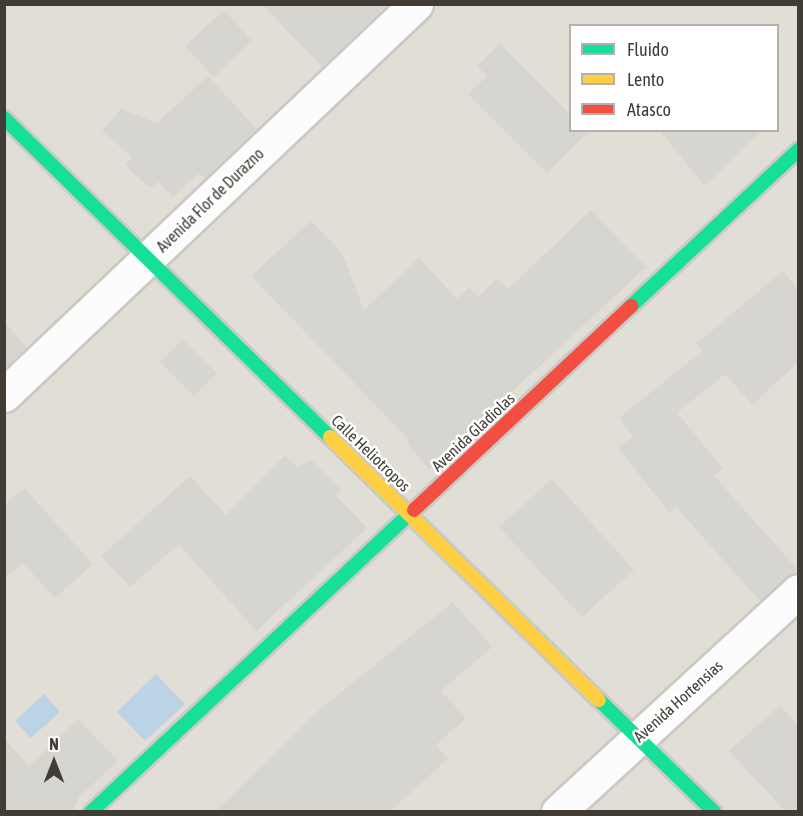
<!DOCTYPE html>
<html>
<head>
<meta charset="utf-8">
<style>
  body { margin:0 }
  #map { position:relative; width:803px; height:816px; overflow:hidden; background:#edece8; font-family:"Asap Condensed",sans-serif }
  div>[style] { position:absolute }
  .residential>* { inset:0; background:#e1ded5 }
  .water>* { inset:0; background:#bcd2e7 }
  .building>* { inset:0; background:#d6d5d0 }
  .roads { filter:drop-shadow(2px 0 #cbc9c5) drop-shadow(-2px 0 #cbc9c5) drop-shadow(0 2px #cbc9c5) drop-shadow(0 -2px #cbc9c5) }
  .street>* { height:33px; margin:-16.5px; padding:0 16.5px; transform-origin:16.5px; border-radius:16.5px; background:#fcfcfc }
  .fast>* { height:14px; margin:-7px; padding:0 7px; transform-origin:7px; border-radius:7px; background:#16e098 }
  .slow>* { height:14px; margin:-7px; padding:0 7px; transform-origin:7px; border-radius:7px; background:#ffcf43 }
  .jam>* { height:14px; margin:-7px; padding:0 7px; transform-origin:7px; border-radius:7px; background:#f24e42 }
  span { translate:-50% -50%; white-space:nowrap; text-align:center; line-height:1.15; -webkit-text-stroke:5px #fff; paint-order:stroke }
  .street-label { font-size:16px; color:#413d35 }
  .frame { position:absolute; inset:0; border:6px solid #413d35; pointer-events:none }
  .legend { position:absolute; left:569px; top:24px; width:210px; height:108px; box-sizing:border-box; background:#fff; border:2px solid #b3b1ae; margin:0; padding:8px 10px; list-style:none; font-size:18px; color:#413d35 }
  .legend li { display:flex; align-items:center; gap:12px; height:30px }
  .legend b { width:30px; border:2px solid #b3b1ae }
  .north { position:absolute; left:24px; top:732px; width:60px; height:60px; -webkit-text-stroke:4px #fff; paint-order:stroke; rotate:0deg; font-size:16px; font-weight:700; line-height:24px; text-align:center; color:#413d35 }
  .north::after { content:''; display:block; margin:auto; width:21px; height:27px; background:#413d35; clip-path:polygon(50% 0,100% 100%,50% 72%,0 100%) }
</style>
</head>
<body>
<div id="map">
  <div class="residential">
    <div style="clip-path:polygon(evenodd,5px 5px,798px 5px,798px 811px,5px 811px,5px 5px,570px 26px,778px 26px,778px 130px,570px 130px,570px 26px)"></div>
  </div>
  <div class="water">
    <div style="clip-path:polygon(156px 674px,185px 704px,145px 741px,117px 712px)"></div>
    <div style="clip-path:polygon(44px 694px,60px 712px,31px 738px,15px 721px)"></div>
  </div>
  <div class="building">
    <div style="clip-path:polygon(262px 4px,388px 4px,322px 67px)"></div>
    <div style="clip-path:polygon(224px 10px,252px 41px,214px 77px,185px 46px)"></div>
    <div style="clip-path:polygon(500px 43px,570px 115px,570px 130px,588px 133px,547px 173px,468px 94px,487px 76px,477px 66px)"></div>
    <div style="clip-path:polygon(208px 76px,257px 129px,206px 178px,198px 174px,173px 197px,159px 182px,150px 188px,125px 165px,132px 157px,102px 131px,121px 109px,157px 123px)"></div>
    <div style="clip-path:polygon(659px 130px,762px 130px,705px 186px)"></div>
    <div style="clip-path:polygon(591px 210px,646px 267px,429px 469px,407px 443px,409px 440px,251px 276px,311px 221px,342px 253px,364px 310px,419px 258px,457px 299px,469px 287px,478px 297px,497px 278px,508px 289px)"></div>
    <div style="clip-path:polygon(783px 271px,798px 289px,798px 362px,752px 405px,725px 374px,677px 413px,723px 468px,714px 476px,798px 570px,760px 601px,676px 507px,669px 512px,618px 448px,633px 436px,619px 418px,702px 351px,696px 344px)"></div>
    <div style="clip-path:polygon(4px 322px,27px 347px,4px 369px)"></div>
    <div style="clip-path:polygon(183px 339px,217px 373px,194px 396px,160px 362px)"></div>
    <div style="clip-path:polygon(285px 455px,297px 467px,311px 460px,341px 489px,335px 495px,367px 528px,256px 631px,179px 544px,130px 587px,101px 556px,190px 476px,226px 515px)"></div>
    <div style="clip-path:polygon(552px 479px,634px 570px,582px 617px,499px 527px)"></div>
    <div style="clip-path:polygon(24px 488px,93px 564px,55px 598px,23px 563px,4px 579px,4px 505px)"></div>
    <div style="clip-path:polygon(453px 602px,492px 647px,441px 691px,466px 718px,436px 745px,448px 759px,389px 812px,215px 812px,319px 710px)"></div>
    <div style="clip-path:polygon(780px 705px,798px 725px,798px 812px,786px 812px,729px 751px)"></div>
    <div style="clip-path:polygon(78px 719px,118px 761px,78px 798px,73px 812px,4px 812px,4px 738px,29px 766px)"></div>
  </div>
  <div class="roads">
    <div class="street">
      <div style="left:4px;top:395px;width:568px;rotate:-43.5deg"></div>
      <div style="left:558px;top:812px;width:326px;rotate:-42.6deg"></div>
    </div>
    <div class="fast">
      <div style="left:4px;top:118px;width:456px;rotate:44.4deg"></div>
      <div style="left:631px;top:306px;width:229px;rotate:-43deg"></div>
      <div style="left:599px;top:700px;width:161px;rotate:44.2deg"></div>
      <div style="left:91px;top:812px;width:442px;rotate:-43.1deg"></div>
    </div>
    <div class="slow">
      <div style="left:330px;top:437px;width:376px;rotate:44.4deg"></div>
    </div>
    <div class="jam">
      <div style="left:414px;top:510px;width:298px;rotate:-43.2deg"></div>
    </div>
  </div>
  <div class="street-label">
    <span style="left:210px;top:200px;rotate:-44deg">Avenida Flor de Durazno</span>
    <span style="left:473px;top:432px;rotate:-43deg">Avenida Gladiolas</span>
    <span style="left:371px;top:453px;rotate:44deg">Calle Heliotropos</span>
    <span style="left:678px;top:701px;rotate:-42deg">Avenida Hortensias</span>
  </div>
  <div class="frame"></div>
  <ul class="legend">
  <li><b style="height:8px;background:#16e098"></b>Fluido</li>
  <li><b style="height:8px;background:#ffcf43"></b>Lento</li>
  <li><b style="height:8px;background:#f24e42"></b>Atasco</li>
  </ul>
  <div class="north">N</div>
</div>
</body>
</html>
